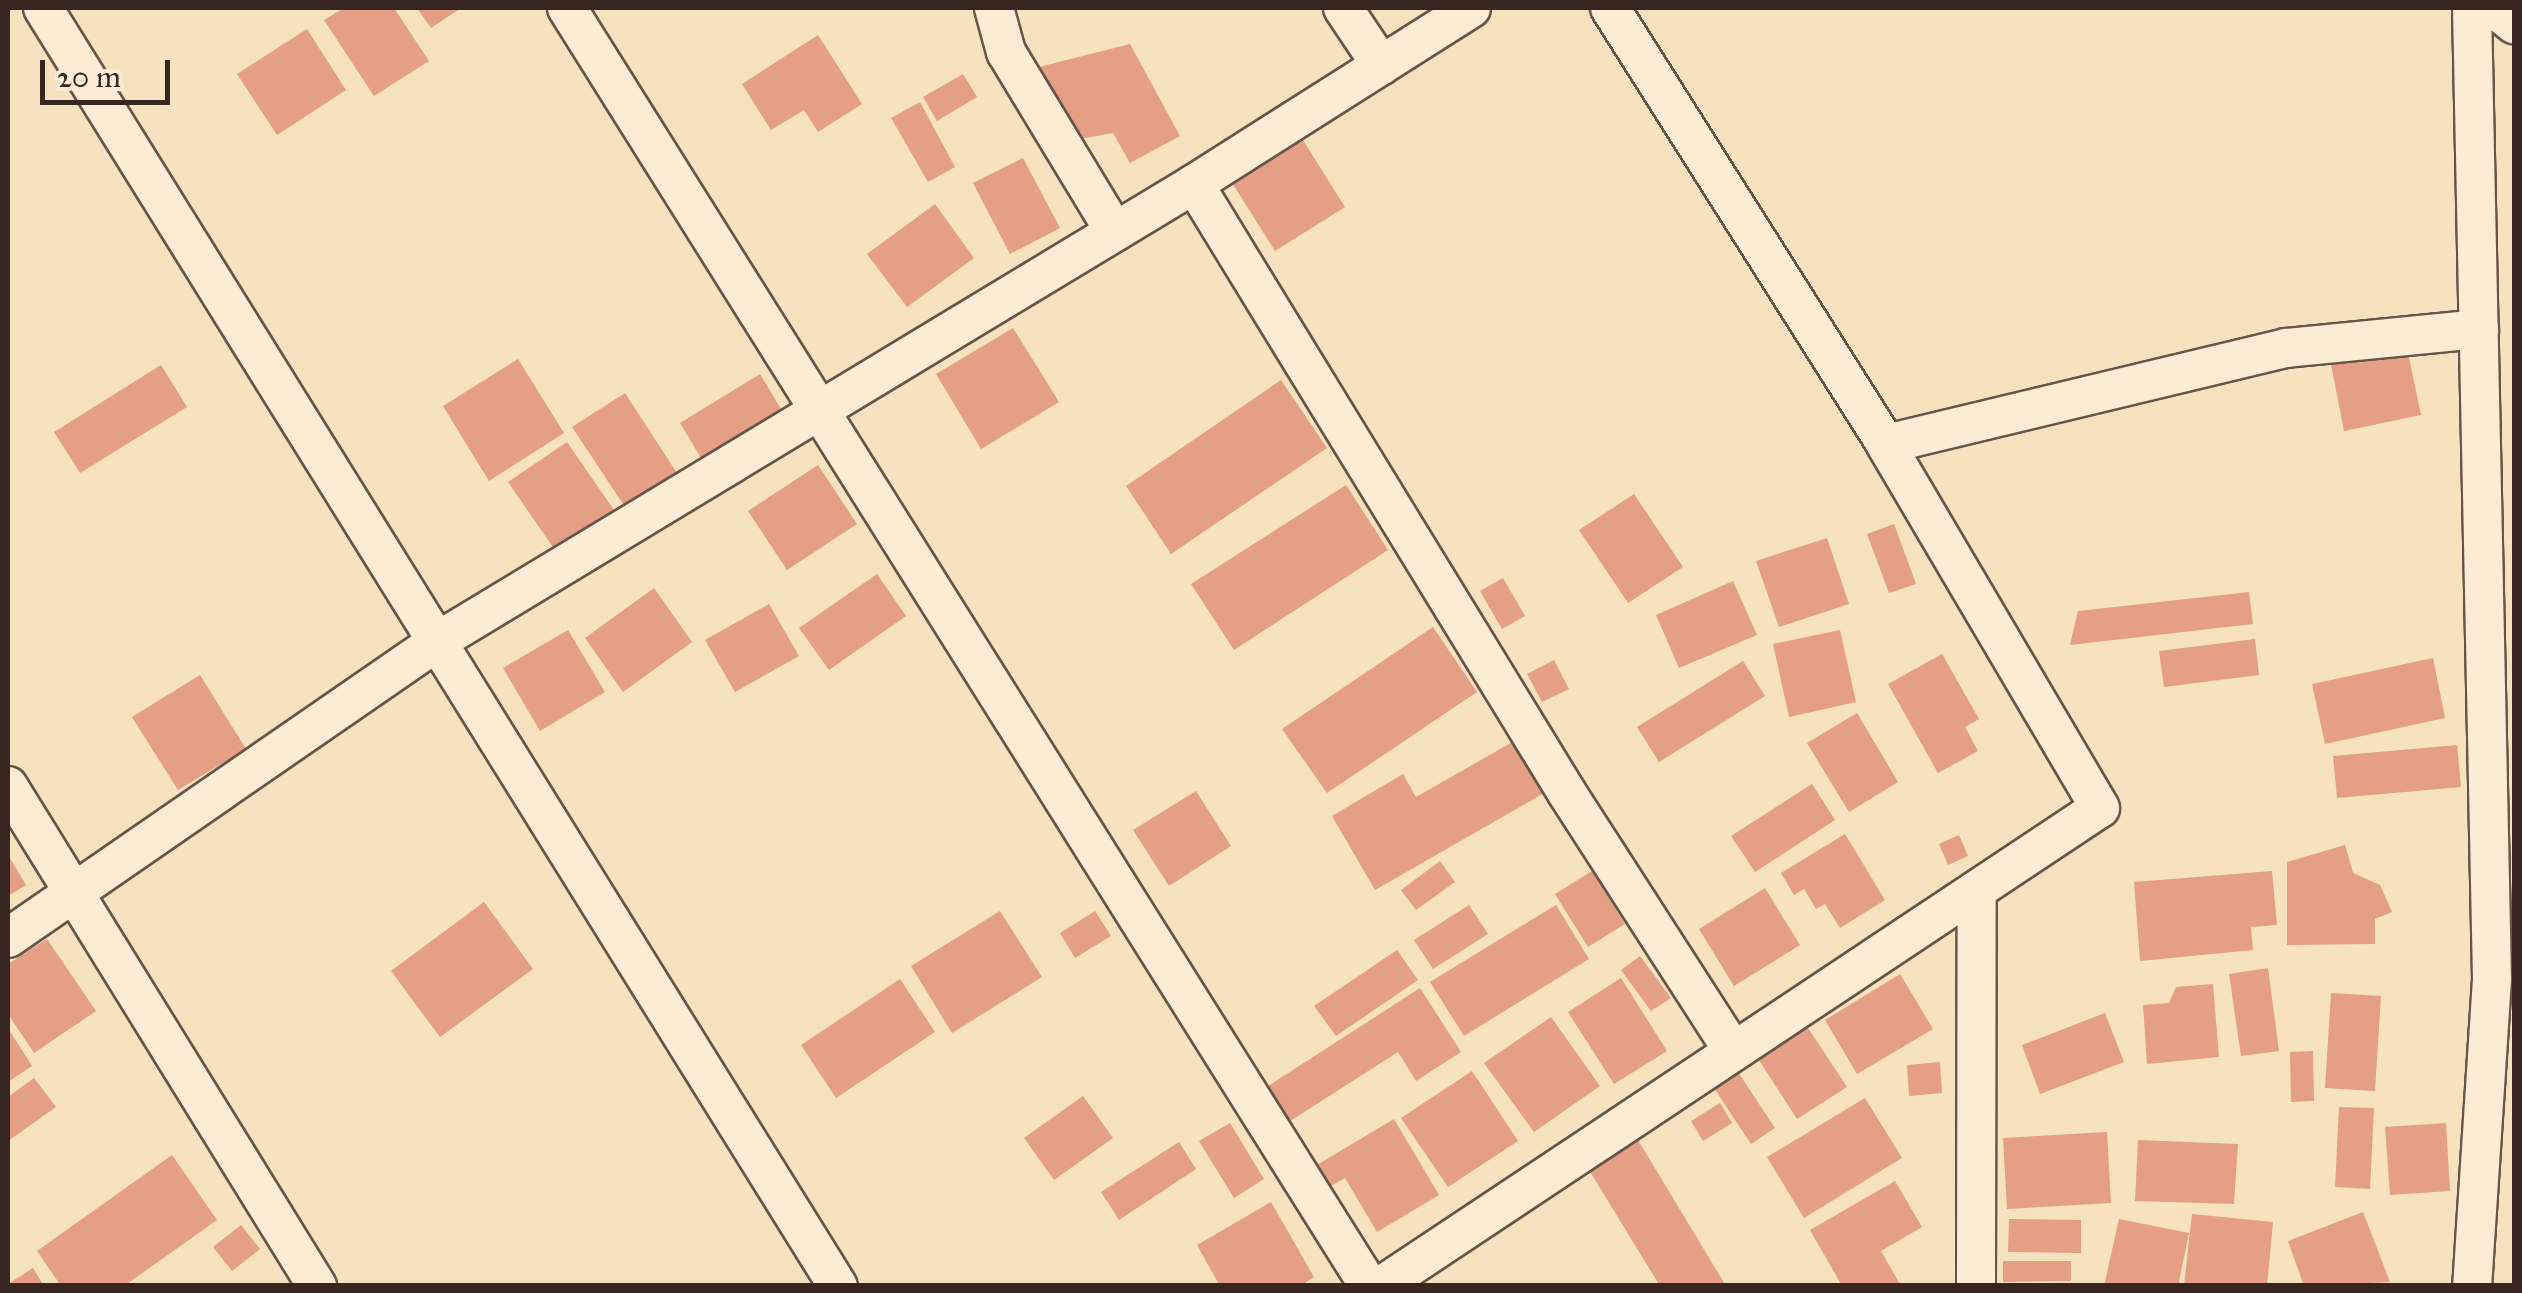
<!DOCTYPE html>
<html>
<head>
<meta charset="utf-8">
<style>
  body { margin:0 }
  #map { position:relative; width:2522px; height:1293px; overflow:hidden; background:#f7e2bf; font-family:"IM FELL Great Primer",serif }
  div>[style] { position:absolute }
  .building>* { inset:0; background:#e49f84 }
  .roads { filter:drop-shadow(2px 0 #675547) drop-shadow(-2px 0 #675547) drop-shadow(0 2px #675547) drop-shadow(0 -2px #675547) }
  .minor>* { height:38px; margin:-19px; padding:0 19px; transform-origin:19px; border-radius:19px; background:#faecd5 }
  span { translate:-50% -50%; white-space:nowrap; text-align:center; line-height:1.15; -webkit-text-stroke:8px #faecd5; paint-order:stroke }
  .frame { position:absolute; inset:0; border:10px solid #37261f; pointer-events:none }
  .scale { position:absolute; left:40px; top:60px; width:130px; height:45px; box-sizing:border-box; border:5px solid #37261f; border-top:0; padding-left:12px; font-size:30px; line-height:35px; white-space:nowrap; color:#37261f; -webkit-text-stroke:8px #faecd5; paint-order:stroke }
</style>
</head>
<body>
<div id="map">
  <div class="building">
    <div style="clip-path:polygon(344px 8px,394px 8px,429px 61px,374px 96px,324px 20px)"></div>
    <div style="clip-path:polygon(417px 8px,461px 8px,431px 28px)"></div>
    <div style="clip-path:polygon(307px 29px,346px 90px,277px 135px,237px 74px)"></div>
    <div style="clip-path:polygon(818px 35px,862px 104px,818px 132px,804px 110px,771px 130px,742px 84px)"></div>
    <div style="clip-path:polygon(1130px 44px,1180px 136px,1130px 163px,1113px 133px,1080px 139px,1039px 67px)"></div>
    <div style="clip-path:polygon(963px 74px,977px 97px,937px 121px,923px 97px)"></div>
    <div style="clip-path:polygon(920px 102px,955px 167px,928px 182px,891px 118px)"></div>
    <div style="clip-path:polygon(1301px 137px,1345px 207px,1275px 251px,1231px 181px)"></div>
    <div style="clip-path:polygon(1023px 158px,1060px 228px,1010px 254px,973px 183px)"></div>
    <div style="clip-path:polygon(935px 204px,974px 258px,907px 307px,867px 254px)"></div>
    <div style="clip-path:polygon(1013px 328px,1059px 402px,981px 449px,936px 374px)"></div>
    <div style="clip-path:polygon(2406px 343px,2421px 415px,2344px 431px,2330px 359px)"></div>
    <div style="clip-path:polygon(518px 359px,564px 433px,489px 481px,443px 406px)"></div>
    <div style="clip-path:polygon(161px 365px,187px 407px,80px 473px,54px 432px)"></div>
    <div style="clip-path:polygon(760px 374px,781px 409px,701px 458px,680px 423px)"></div>
    <div style="clip-path:polygon(1281px 380px,1327px 448px,1171px 554px,1126px 486px)"></div>
    <div style="clip-path:polygon(625px 393px,677px 473px,625px 507px,572px 427px)"></div>
    <div style="clip-path:polygon(567px 442px,616px 513px,557px 553px,508px 482px)"></div>
    <div style="clip-path:polygon(818px 465px,857px 524px,787px 570px,748px 511px)"></div>
    <div style="clip-path:polygon(1346px 485px,1388px 550px,1234px 650px,1191px 584px)"></div>
    <div style="clip-path:polygon(1634px 494px,1683px 567px,1628px 603px,1579px 530px)"></div>
    <div style="clip-path:polygon(1894px 524px,1916px 584px,1889px 593px,1867px 534px)"></div>
    <div style="clip-path:polygon(1827px 538px,1849px 604px,1779px 627px,1756px 561px)"></div>
    <div style="clip-path:polygon(877px 574px,906px 616px,829px 670px,799px 628px)"></div>
    <div style="clip-path:polygon(1503px 578px,1525px 616px,1502px 629px,1480px 591px)"></div>
    <div style="clip-path:polygon(1733px 581px,1757px 635px,1679px 668px,1656px 615px)"></div>
    <div style="clip-path:polygon(654px 588px,692px 642px,623px 692px,585px 638px)"></div>
    <div style="clip-path:polygon(2249px 592px,2253px 624px,2070px 645px,2078px 611px)"></div>
    <div style="clip-path:polygon(769px 604px,799px 656px,735px 692px,705px 640px)"></div>
    <div style="clip-path:polygon(1433px 627px,1477px 692px,1327px 793px,1282px 729px)"></div>
    <div style="clip-path:polygon(568px 630px,605px 692px,540px 731px,503px 668px)"></div>
    <div style="clip-path:polygon(1840px 630px,1856px 702px,1789px 717px,1773px 644px)"></div>
    <div style="clip-path:polygon(2255px 639px,2259px 675px,2164px 687px,2159px 651px)"></div>
    <div style="clip-path:polygon(1942px 654px,1979px 719px,1965px 727px,1978px 751px,1938px 773px,1888px 684px)"></div>
    <div style="clip-path:polygon(2433px 658px,2445px 718px,2325px 744px,2312px 684px)"></div>
    <div style="clip-path:polygon(1554px 660px,1569px 689px,1542px 702px,1527px 674px)"></div>
    <div style="clip-path:polygon(1743px 661px,1765px 696px,1659px 762px,1637px 727px)"></div>
    <div style="clip-path:polygon(200px 675px,246px 749px,178px 790px,132px 717px)"></div>
    <div style="clip-path:polygon(1857px 713px,1898px 782px,1849px 812px,1807px 743px)"></div>
    <div style="clip-path:polygon(1516px 740px,1546px 792px,1375px 890px,1332px 816px,1403px 774px,1416px 797px)"></div>
    <div style="clip-path:polygon(2457px 745px,2461px 787px,2337px 798px,2333px 756px)"></div>
    <div style="clip-path:polygon(1812px 784px,1835px 820px,1755px 872px,1731px 836px)"></div>
    <div style="clip-path:polygon(1196px 791px,1231px 846px,1169px 886px,1133px 830px)"></div>
    <div style="clip-path:polygon(1845px 834px,1885px 900px,1840px 928px,1825px 904px,1816px 909px,1804px 889px,1794px 895px,1781px 873px)"></div>
    <div style="clip-path:polygon(1959px 835px,1968px 856px,1948px 865px,1939px 844px)"></div>
    <div style="clip-path:polygon(2345px 845px,2353px 873px,2380px 885px,2392px 912px,2375px 919px,2375px 944px,2287px 945px,2287px 862px)"></div>
    <div style="clip-path:polygon(8px 855px,26px 885px,8px 896px)"></div>
    <div style="clip-path:polygon(1440px 861px,1455px 882px,1416px 910px,1401px 890px)"></div>
    <div style="clip-path:polygon(1592px 871px,1625px 924px,1588px 947px,1555px 894px)"></div>
    <div style="clip-path:polygon(2272px 871px,2277px 925px,2251px 927px,2253px 950px,2140px 961px,2134px 882px)"></div>
    <div style="clip-path:polygon(1765px 888px,1800px 945px,1734px 986px,1699px 929px)"></div>
    <div style="clip-path:polygon(484px 902px,533px 969px,440px 1037px,391px 971px)"></div>
    <div style="clip-path:polygon(1469px 905px,1488px 934px,1433px 969px,1414px 940px)"></div>
    <div style="clip-path:polygon(1556px 905px,1589px 959px,1464px 1036px,1430px 982px)"></div>
    <div style="clip-path:polygon(1000px 911px,1042px 977px,952px 1033px,911px 966px)"></div>
    <div style="clip-path:polygon(1095px 911px,1111px 936px,1075px 958px,1060px 933px)"></div>
    <div style="clip-path:polygon(47px 939px,96px 1011px,34px 1053px,8px 1014px,8px 964px)"></div>
    <div style="clip-path:polygon(1397px 950px,1418px 980px,1336px 1036px,1314px 1006px)"></div>
    <div style="clip-path:polygon(1640px 956px,1671px 998px,1651px 1011px,1621px 970px)"></div>
    <div style="clip-path:polygon(2268px 968px,2279px 1051px,2241px 1056px,2229px 974px)"></div>
    <div style="clip-path:polygon(1900px 974px,1933px 1029px,1857px 1074px,1825px 1020px)"></div>
    <div style="clip-path:polygon(1621px 978px,1667px 1051px,1614px 1084px,1568px 1012px)"></div>
    <div style="clip-path:polygon(900px 979px,935px 1032px,836px 1098px,801px 1045px)"></div>
    <div style="clip-path:polygon(2213px 984px,2219px 1057px,2147px 1064px,2143px 1005px,2169px 1003px,2176px 987px)"></div>
    <div style="clip-path:polygon(1420px 988px,1461px 1052px,1416px 1081px,1398px 1052px,1287px 1123px,1265px 1088px)"></div>
    <div style="clip-path:polygon(2331px 993px,2381px 996px,2375px 1091px,2325px 1088px)"></div>
    <div style="clip-path:polygon(2105px 1013px,2124px 1062px,2040px 1094px,2022px 1045px)"></div>
    <div style="clip-path:polygon(1551px 1017px,1600px 1086px,1534px 1132px,1484px 1063px)"></div>
    <div style="clip-path:polygon(1806px 1025px,1847px 1087px,1797px 1119px,1757px 1057px)"></div>
    <div style="clip-path:polygon(8px 1028px,32px 1066px,8px 1082px)"></div>
    <div style="clip-path:polygon(2313px 1051px,2314px 1101px,2291px 1102px,2290px 1052px)"></div>
    <div style="clip-path:polygon(1940px 1062px,1942px 1093px,1909px 1096px,1907px 1065px)"></div>
    <div style="clip-path:polygon(1734px 1066px,1775px 1128px,1751px 1144px,1710px 1082px)"></div>
    <div style="clip-path:polygon(1472px 1071px,1518px 1141px,1448px 1187px,1401px 1118px)"></div>
    <div style="clip-path:polygon(34px 1078px,56px 1107px,8px 1141px,8px 1097px)"></div>
    <div style="clip-path:polygon(1083px 1096px,1113px 1138px,1054px 1180px,1024px 1138px)"></div>
    <div style="clip-path:polygon(1865px 1098px,1902px 1158px,1804px 1218px,1767px 1157px)"></div>
    <div style="clip-path:polygon(1720px 1103px,1732px 1123px,1703px 1141px,1691px 1121px)"></div>
    <div style="clip-path:polygon(2339px 1107px,2374px 1108px,2370px 1189px,2335px 1187px)"></div>
    <div style="clip-path:polygon(1394px 1119px,1439px 1195px,1377px 1232px,1345px 1178px,1327px 1188px,1315px 1166px)"></div>
    <div style="clip-path:polygon(1230px 1123px,1264px 1179px,1234px 1198px,1199px 1141px)"></div>
    <div style="clip-path:polygon(2446px 1123px,2450px 1191px,2390px 1195px,2385px 1127px)"></div>
    <div style="clip-path:polygon(2107px 1132px,2111px 1203px,2007px 1209px,2003px 1138px)"></div>
    <div style="clip-path:polygon(1638px 1140px,1726px 1286px,1660px 1286px,1589px 1170px)"></div>
    <div style="clip-path:polygon(2138px 1140px,2238px 1144px,2234px 1204px,2135px 1201px)"></div>
    <div style="clip-path:polygon(1179px 1142px,1196px 1169px,1119px 1220px,1101px 1192px)"></div>
    <div style="clip-path:polygon(172px 1155px,217px 1220px,124px 1286px,61px 1286px,37px 1251px)"></div>
    <div style="clip-path:polygon(1895px 1181px,1922px 1227px,1881px 1251px,1901px 1286px,1842px 1286px,1810px 1230px)"></div>
    <div style="clip-path:polygon(1271px 1202px,1314px 1277px,1300px 1286px,1220px 1286px,1197px 1245px)"></div>
    <div style="clip-path:polygon(2363px 1212px,2390px 1282px,2304px 1286px,2288px 1241px)"></div>
    <div style="clip-path:polygon(2192px 1214px,2273px 1222px,2267px 1286px,2184px 1285px)"></div>
    <div style="clip-path:polygon(2009px 1219px,2081px 1220px,2081px 1253px,2008px 1252px)"></div>
    <div style="clip-path:polygon(2119px 1219px,2189px 1233px,2178px 1286px,2104px 1286px)"></div>
    <div style="clip-path:polygon(241px 1225px,260px 1249px,232px 1271px,213px 1247px)"></div>
    <div style="clip-path:polygon(2003px 1261px,2071px 1261px,2071px 1281px,2003px 1282px)"></div>
    <div style="clip-path:polygon(33px 1268px,44px 1286px,8px 1286px,8px 1284px)"></div>
  </div>
  <div class="roads">
    <div class="minor">
      <div style="left:43px;top:8px;width:1505px;rotate:58.12deg"></div>
      <div style="left:567px;top:8px;width:1509px;rotate:57.89deg"></div>
      <div style="left:994px;top:8px;width:46px;rotate:74.7deg"></div>
      <div style="left:1006px;top:52px;width:210px;rotate:58.8deg"></div>
      <div style="left:1343px;top:8px;width:69px;rotate:56.3deg"></div>
      <div style="left:2472px;top:8px;width:971px;rotate:88.82deg"></div>
      <div style="left:2492px;top:979px;width:308px;rotate:93.7deg"></div>
      <div style="left:2494px;top:8px;width:26px;rotate:39deg"></div>
      <div style="left:1194px;top:184px;width:714px;rotate:58.51deg"></div>
      <div style="left:1567px;top:793px;width:302px;rotate:57.2deg"></div>
      <div style="left:1886px;top:444px;width:411px;rotate:-13.5deg"></div>
      <div style="left:2286px;top:348px;width:194px;rotate:-5.6deg"></div>
      <div style="left:8px;top:786px;width:588px;rotate:58.28deg"></div>
      <div style="left:8px;top:938px;width:523px;rotate:-34.63deg"></div>
      <div style="left:438px;top:641px;width:883px;rotate:-31.15deg"></div>
      <div style="left:1194px;top:184px;width:328px;rotate:-32.4deg"></div>
      <div style="left:1381px;top:1286px;width:863px;rotate:-33.62deg"></div>
      <div style="left:2100px;top:808px;width:422px;rotate:-120.5deg"></div>
      <div style="left:1886px;top:444px;width:516px;rotate:-122.33deg"></div>
      <div style="left:1976px;top:1286px;width:394px;rotate:-89.9deg"></div>
    </div>
  </div>
  <div class="frame"></div>
  <div class="scale">20 m</div>
</div>
</body>
</html>
